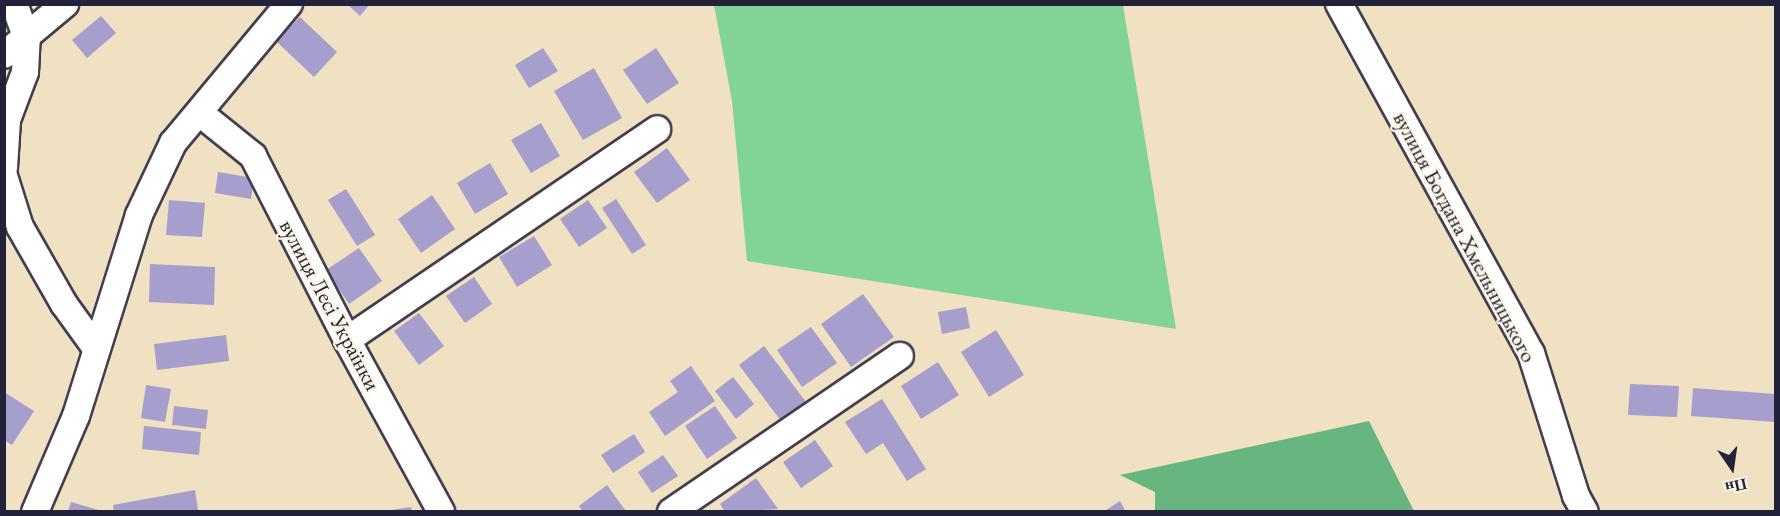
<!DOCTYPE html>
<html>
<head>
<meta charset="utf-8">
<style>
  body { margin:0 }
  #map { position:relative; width:1780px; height:516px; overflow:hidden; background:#efe1c1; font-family:"EB Garamond",serif }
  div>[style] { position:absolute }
  .green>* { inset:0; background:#81d496 }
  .forest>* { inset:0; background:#68b67f }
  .building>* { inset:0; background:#a69ecc }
  .roads { filter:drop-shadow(2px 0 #413f4f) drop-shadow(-2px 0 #413f4f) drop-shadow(0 2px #413f4f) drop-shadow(0 -2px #413f4f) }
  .street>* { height:26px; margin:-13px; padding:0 13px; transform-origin:13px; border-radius:13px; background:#fff }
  span { translate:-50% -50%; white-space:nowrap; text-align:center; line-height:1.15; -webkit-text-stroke:4.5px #fcf5e5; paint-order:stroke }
  .street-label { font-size:22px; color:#22223b }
  .frame { position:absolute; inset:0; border:6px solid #22223b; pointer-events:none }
  .north { position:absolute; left:1702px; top:438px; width:60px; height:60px; -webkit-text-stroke:4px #fcf5e5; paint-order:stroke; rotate:167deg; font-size:16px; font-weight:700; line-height:24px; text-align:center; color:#22223b }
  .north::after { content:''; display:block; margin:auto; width:21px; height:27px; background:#22223b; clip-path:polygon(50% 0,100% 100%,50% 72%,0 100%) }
</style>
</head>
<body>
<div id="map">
  <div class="green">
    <div style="clip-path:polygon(714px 5px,1123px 5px,1176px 329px,747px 261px,732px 101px)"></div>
  </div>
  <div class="forest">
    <div style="clip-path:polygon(1369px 421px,1414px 511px,1155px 511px,1155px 492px,1120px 475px)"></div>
  </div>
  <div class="building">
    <div style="clip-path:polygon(347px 4px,370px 4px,360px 16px)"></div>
    <div style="clip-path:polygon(101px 16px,116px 33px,87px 58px,72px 40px)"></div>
    <div style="clip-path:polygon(300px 17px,337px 52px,314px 77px,276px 41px)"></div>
    <div style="clip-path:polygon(543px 48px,558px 71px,529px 88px,515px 65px)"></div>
    <div style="clip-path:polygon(656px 48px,679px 83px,647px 104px,623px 70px)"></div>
    <div style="clip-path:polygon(594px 68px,622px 118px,583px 140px,554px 91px)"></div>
    <div style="clip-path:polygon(541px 123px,560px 156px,531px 173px,511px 140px)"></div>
    <div style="clip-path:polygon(667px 148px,690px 180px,657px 203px,634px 172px)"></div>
    <div style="clip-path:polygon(490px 163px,508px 194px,475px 214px,457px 183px)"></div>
    <div style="clip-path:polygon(218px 172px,254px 178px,251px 199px,215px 193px)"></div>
    <div style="clip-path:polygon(346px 189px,375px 235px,357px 246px,328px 200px)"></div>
    <div style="clip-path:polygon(432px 195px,455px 229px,421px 253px,398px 219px)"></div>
    <div style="clip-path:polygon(616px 199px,646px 245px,632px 254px,602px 208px)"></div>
    <div style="clip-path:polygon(169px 200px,205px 203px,202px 237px,166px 235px)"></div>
    <div style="clip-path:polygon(588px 200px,607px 228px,579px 247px,560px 219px)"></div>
    <div style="clip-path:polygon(534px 236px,552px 265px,517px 287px,499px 257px)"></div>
    <div style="clip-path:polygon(359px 248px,382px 281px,349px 304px,326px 270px)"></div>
    <div style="clip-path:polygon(150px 264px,215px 267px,214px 305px,149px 302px)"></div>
    <div style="clip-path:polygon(474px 277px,492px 304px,465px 323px,446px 296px)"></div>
    <div style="clip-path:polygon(863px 294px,894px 337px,851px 367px,821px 324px)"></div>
    <div style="clip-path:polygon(966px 307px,970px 328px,942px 334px,938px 312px)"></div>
    <div style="clip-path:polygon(419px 313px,444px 346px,419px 365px,394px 331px)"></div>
    <div style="clip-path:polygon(811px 327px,837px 363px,802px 387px,777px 350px)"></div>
    <div style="clip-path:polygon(996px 330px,1024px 375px,989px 397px,961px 352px)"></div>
    <div style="clip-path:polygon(226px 335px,229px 361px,157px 370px,154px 344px)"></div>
    <div style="clip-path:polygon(764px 346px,806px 402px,781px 421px,739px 365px)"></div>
    <div style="clip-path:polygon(938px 362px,959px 395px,921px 419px,901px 386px)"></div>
    <div style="clip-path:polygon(691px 366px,715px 401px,665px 436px,649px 412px,678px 392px,670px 381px)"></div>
    <div style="clip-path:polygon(733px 377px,754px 404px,736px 419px,715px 391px)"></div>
    <div style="clip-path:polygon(1630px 384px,1679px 386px,1677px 417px,1628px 415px)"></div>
    <div style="clip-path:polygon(146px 385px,171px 389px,165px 422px,141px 418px)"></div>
    <div style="clip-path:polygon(1693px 388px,1776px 394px,1776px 422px,1691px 416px)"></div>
    <div style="clip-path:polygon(4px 392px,34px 411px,12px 445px,4px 440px)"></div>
    <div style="clip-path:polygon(882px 399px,926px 469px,907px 481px,883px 443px,866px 454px,845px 422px)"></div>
    <div style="clip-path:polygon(174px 406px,208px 410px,206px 429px,172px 425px)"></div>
    <div style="clip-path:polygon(715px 406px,737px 438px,707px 459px,685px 426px)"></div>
    <div style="clip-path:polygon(144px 426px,201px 432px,199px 455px,142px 449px)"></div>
    <div style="clip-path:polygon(634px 434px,645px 452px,613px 473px,601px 455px)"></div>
    <div style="clip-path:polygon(815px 440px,833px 466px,801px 488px,783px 462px)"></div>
    <div style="clip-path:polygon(663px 455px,678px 476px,652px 493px,638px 472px)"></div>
    <div style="clip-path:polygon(756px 478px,778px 509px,725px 512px,720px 504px)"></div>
    <div style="clip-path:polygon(607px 485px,625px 510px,583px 512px,579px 506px)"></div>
    <div style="clip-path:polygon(195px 490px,198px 510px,114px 512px,113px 505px)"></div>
    <div style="clip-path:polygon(1120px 501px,1126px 512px,1103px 512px)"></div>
    <div style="clip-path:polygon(71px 502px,102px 511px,102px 512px,68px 512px)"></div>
    <div style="clip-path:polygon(411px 507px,412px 512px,391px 512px,391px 510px)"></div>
  </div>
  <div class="roads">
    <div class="street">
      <div style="left:1339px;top:4px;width:398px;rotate:61.2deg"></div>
      <div style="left:1531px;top:353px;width:150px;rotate:72.5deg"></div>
      <div style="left:1576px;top:496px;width:18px;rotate:61deg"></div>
      <div style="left:4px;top:55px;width:80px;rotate:-39.9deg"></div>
      <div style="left:201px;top:114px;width:67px;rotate:38.9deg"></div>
      <div style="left:253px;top:156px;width:207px;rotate:62.9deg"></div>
      <div style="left:347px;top:340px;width:196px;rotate:61.3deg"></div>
      <div style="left:4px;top:168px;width:48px;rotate:-86.4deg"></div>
      <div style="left:7px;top:120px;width:51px;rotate:-69.4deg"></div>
      <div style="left:25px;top:72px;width:33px;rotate:-87deg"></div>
      <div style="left:27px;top:39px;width:37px;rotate:-110deg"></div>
      <div style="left:4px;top:176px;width:53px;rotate:72.6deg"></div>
      <div style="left:20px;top:227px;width:89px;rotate:60.3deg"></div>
      <div style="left:64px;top:304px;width:53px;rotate:54.2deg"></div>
      <div style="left:347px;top:340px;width:375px;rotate:-34.2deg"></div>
      <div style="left:35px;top:512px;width:104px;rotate:-66.9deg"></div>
      <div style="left:76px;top:416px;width:211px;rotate:-72.6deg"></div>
      <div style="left:139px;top:215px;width:80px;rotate:-64.7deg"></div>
      <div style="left:173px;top:143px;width:181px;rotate:-50.2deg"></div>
      <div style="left:671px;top:512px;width:277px;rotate:-34.3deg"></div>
    </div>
  </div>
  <div class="street-label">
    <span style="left:1465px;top:237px;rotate:62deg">вулиця Богдана Хмельницького</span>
    <span style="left:330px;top:305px;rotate:62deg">вулиця Лесі Українки</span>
  </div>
  <div class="frame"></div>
  <div class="north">Пн</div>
</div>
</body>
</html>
